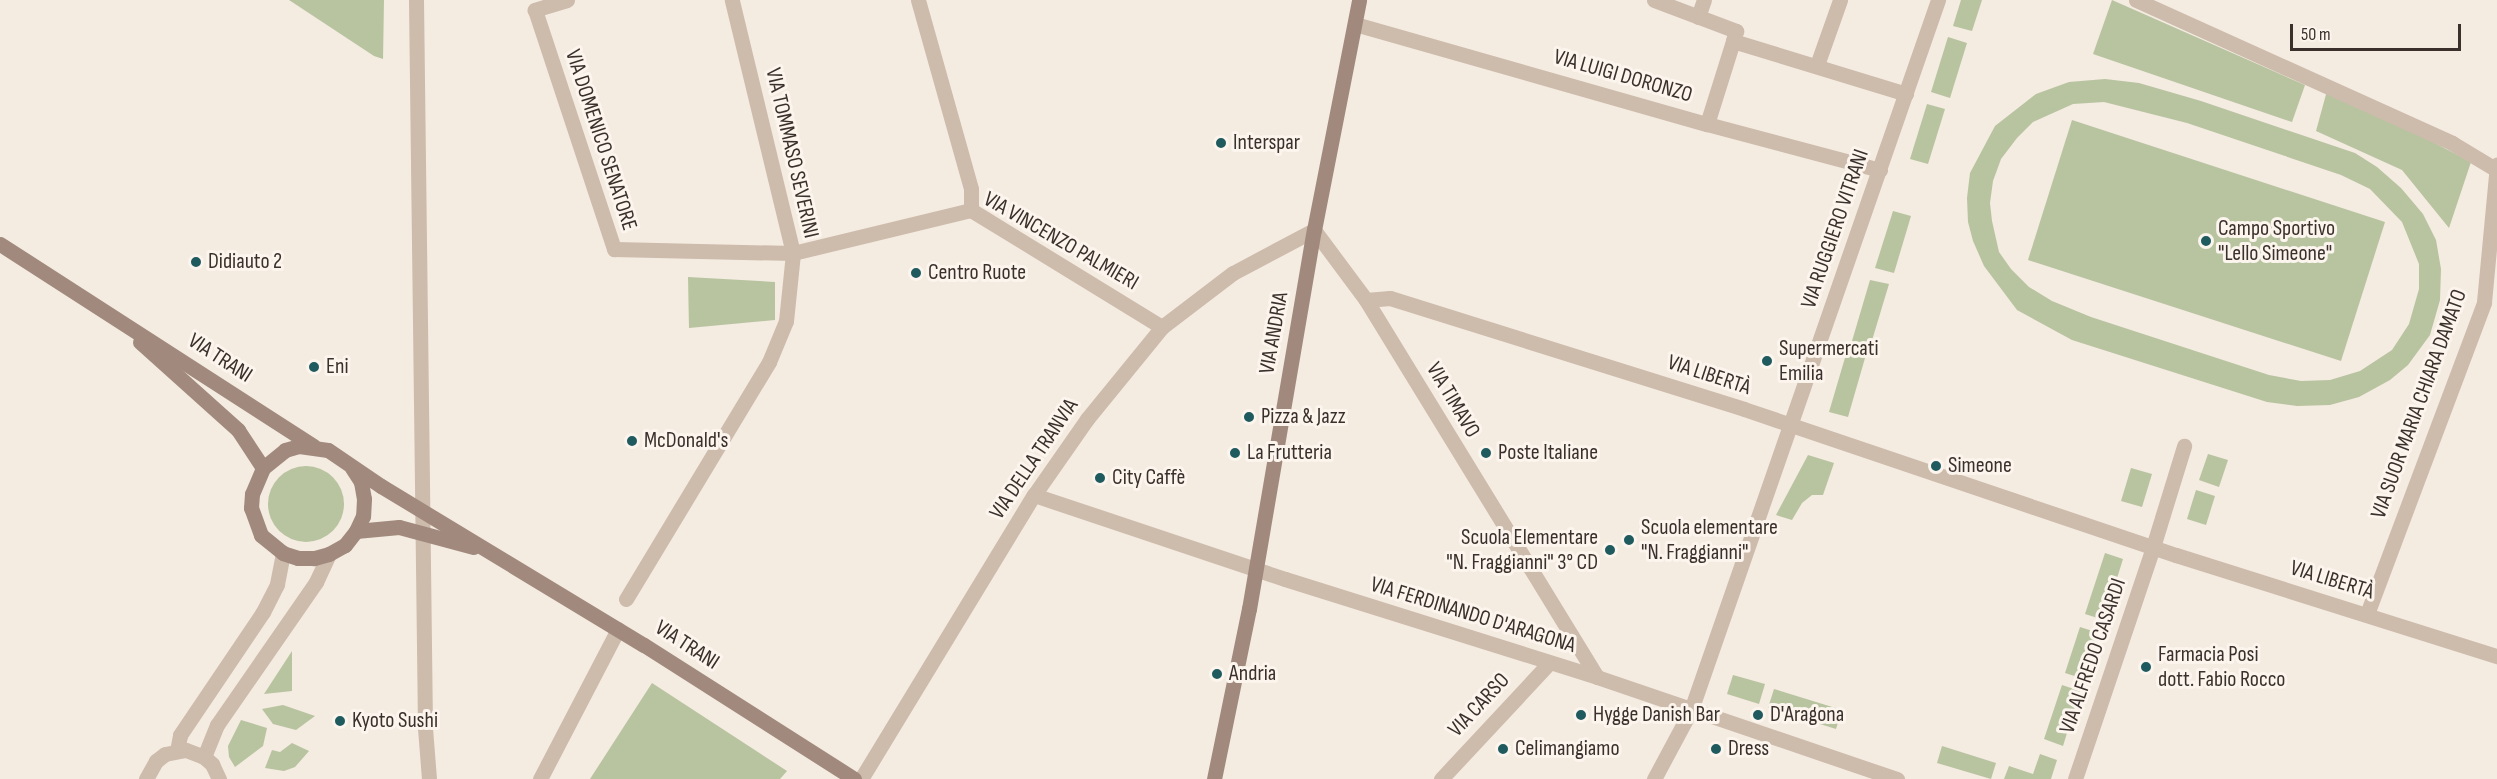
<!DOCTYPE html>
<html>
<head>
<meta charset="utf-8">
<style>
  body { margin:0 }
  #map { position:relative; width:2497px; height:779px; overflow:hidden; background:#f4ebe1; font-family:"Sofia Sans Condensed",sans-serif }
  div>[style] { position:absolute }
  .green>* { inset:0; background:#b8c4a0 }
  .round { border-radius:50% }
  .minor>* { height:15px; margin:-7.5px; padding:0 7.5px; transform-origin:7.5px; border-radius:7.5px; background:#cdbbac }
  .tertiary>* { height:15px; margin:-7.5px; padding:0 7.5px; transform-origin:7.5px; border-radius:7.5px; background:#cdbbac }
  .secondary>* { height:15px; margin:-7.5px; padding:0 7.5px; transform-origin:7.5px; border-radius:7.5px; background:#a18a7d }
  .dots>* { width:16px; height:16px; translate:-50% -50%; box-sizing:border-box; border:3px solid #fbf5ee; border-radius:50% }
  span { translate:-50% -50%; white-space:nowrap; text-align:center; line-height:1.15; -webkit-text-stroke:6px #fbf5ee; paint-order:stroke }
  .street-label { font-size:22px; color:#3b302b }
  .poi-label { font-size:22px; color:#3b302b }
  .left { translate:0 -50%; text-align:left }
  .right { translate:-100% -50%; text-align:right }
  .scale { position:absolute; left:2290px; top:24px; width:171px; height:27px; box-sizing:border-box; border:3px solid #3b302b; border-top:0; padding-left:8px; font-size:18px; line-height:21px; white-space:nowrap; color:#3b302b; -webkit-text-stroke:4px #fbf5ee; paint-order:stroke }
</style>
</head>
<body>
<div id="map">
  <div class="green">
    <div style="clip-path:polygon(289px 0,384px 0,383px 59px,374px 56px)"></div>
    <div style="clip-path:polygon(1961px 0,1982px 0,1972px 31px,1953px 26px)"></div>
    <div style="clip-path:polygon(2112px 0,2305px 85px,2292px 122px,2093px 54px)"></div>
    <div style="clip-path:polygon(1948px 37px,1967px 43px,1950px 98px,1931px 92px)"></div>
    <div style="clip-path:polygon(evenodd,2105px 79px,2139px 83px,2201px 101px,2355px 153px,2377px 167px,2401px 188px,2423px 214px,2436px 240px,2441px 269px,2440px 300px,2430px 335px,2408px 365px,2390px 380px,2359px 397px,2330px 405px,2297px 406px,2267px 402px,2072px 340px,2017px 310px,1984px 266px,1973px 241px,1968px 222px,1967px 198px,1970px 173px,1995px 126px,2036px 94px,2069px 82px,2105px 79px,2104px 102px,2187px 123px,2341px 175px,2370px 189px,2402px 222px,2419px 264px,2419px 289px,2409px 324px,2392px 350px,2360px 371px,2330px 380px,2301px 381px,2269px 375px,2091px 317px,2052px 301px,2029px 287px,2011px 269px,1999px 252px,1992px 221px,1990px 203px,1993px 181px,2001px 159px,2017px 138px,2033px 122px,2073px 104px,2104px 102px)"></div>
    <div style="clip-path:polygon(2328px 87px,2471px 162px,2449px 228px,2402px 170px,2316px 131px)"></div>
    <div style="clip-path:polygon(1927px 104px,1945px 109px,1928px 164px,1910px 159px)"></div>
    <div style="clip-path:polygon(2072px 120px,2385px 222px,2341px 361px,2028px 260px)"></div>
    <div style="clip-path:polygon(1893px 211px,1911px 216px,1894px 273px,1875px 268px)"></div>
    <div style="clip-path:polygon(688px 277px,775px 282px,775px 320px,689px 328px)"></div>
    <div style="clip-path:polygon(1870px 280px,1889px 284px,1870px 347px,1852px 341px)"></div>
    <div style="clip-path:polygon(1847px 351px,1865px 358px,1848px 417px,1829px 412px)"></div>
    <div style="clip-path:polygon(2208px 454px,2228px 460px,2219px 487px,2199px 480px)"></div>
    <div style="clip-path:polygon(1808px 455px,1834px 463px,1823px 495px,1812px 495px,1802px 503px,1792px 520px,1776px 515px)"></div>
    <div class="round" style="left:268px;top:466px;width:76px;height:76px"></div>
    <div style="clip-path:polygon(2131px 468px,2152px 474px,2142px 507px,2121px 501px)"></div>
    <div style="clip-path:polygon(2196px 490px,2215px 496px,2206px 525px,2187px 519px)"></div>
    <div style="clip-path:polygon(2105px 553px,2123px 559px,2104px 620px,2085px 614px)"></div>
    <div style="clip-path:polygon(2080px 627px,2099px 633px,2084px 679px,2065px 673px)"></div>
    <div style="clip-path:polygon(292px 651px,292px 691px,264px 694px)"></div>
    <div style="clip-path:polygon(1733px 675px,1765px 684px,1759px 704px,1727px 694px)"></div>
    <div style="clip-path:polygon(652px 683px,787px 771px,780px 779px,590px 779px)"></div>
    <div style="clip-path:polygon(2062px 685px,2080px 691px,2063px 746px,2044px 739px)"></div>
    <div style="clip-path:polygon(1774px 689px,1842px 710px,1836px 729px,1768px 708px)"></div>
    <div style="clip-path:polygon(283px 705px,315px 716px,296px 730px,273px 724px,262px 709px)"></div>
    <div style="clip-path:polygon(241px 720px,267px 728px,263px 746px,235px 767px,229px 757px,228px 746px)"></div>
    <div style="clip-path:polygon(292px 743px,309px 751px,295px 767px,284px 771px,265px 768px,272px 750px,280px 752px)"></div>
    <div style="clip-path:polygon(1942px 746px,1996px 763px,1991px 779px,1937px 763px)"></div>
    <div style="clip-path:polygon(2040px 754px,2057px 760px,2051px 779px,2004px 779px,2009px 766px,2033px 774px)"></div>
  </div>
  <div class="minor">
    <div style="left:416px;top:0;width:728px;rotate:89.29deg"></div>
    <div style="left:425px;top:728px;width:51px;rotate:85.5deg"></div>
    <div style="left:567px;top:0;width:34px;rotate:163deg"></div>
    <div style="left:535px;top:10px;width:252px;rotate:71.7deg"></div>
    <div style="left:614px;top:249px;width:179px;rotate:1.3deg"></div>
    <div style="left:793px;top:253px;width:183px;rotate:-13.6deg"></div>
    <div style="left:971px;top:210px;width:224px;rotate:31.5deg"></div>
    <div style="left:918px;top:0;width:196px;rotate:74.3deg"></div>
    <div style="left:971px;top:189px;width:21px;rotate:90deg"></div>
    <div style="left:1654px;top:0;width:88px;rotate:20.7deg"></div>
    <div style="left:1736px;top:31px;width:10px;rotate:107deg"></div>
    <div style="left:2136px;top:0;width:347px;rotate:24.3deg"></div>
    <div style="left:2452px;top:143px;width:52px;rotate:31deg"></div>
    <div style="left:1698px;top:17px;width:18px;rotate:-71deg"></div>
    <div style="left:1355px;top:24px;width:366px;rotate:15.9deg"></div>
    <div style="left:1707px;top:124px;width:179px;rotate:14.9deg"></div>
    <div style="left:1817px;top:65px;width:69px;rotate:-70.5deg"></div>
    <div style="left:1707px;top:124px;width:87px;rotate:-72.6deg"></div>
    <div style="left:1733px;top:41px;width:181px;rotate:17deg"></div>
    <div style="left:1366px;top:300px;width:442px;rotate:58.5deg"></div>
    <div style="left:1034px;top:495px;width:265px;rotate:18.5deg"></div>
    <div style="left:1285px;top:579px;width:327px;rotate:17.4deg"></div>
    <div style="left:1597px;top:677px;width:317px;rotate:18.8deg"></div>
    <div style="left:626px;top:599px;width:277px;rotate:-58.9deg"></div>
    <div style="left:769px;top:362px;width:44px;rotate:-67.5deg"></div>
    <div style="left:786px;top:321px;width:68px;rotate:-84.1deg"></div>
    <div style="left:793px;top:253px;width:260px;rotate:-103.6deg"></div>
    <div style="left:2367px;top:614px;width:333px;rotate:-69.4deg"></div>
    <div style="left:2484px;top:302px;width:138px;rotate:-84.6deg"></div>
    <div style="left:177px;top:751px;width:16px;rotate:-79deg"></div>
    <div style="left:180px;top:735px;width:148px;rotate:-56deg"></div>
    <div style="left:263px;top:612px;width:31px;rotate:-63deg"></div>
    <div style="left:277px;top:584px;width:32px;rotate:-79deg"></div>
    <div style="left:204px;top:757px;width:35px;rotate:-68deg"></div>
    <div style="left:217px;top:725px;width:174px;rotate:-55.3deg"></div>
    <div style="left:316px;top:582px;width:31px;rotate:-65deg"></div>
    <div style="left:146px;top:779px;width:21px;rotate:-61deg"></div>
    <div style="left:156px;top:761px;width:11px;rotate:-38deg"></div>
    <div style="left:165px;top:754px;width:21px;rotate:-11deg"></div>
    <div style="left:186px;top:750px;width:19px;rotate:21deg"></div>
    <div style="left:204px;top:757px;width:11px;rotate:41deg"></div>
    <div style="left:212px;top:764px;width:17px;rotate:65deg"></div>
    <div style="left:861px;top:779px;width:333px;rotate:-58.7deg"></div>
    <div style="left:1034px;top:495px;width:93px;rotate:-55.1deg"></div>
    <div style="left:1087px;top:419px;width:119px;rotate:-50.8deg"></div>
    <div style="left:1162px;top:327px;width:89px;rotate:-37.3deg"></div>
    <div style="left:1233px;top:273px;width:92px;rotate:-28deg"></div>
    <div style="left:1314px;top:230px;width:87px;rotate:53.4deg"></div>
    <div style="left:1366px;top:300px;width:24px;rotate:-5deg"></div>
    <div style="left:1390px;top:298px;width:371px;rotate:17.4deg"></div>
    <div style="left:1744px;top:409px;width:456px;rotate:18.7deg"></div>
    <div style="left:2176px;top:555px;width:337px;rotate:17.5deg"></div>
    <div style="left:1441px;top:779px;width:158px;rotate:-47deg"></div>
    <div style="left:1654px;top:779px;width:78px;rotate:-61.8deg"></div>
    <div style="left:1691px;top:710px;width:752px;rotate:-70.82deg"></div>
    <div style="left:2075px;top:779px;width:245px;rotate:-71.4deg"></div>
    <div style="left:2153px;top:547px;width:106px;rotate:-72.9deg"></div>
  </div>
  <div class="tertiary">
    <div style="left:540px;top:779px;width:169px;rotate:-62.5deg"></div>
  </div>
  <div class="secondary">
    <div style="left:0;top:244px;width:373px;rotate:32.8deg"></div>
    <div style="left:140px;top:342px;width:132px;rotate:41.9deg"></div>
    <div style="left:238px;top:430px;width:45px;rotate:56.7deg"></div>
    <div style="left:352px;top:468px;width:17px;rotate:57deg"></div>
    <div style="left:361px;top:482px;width:17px;rotate:80deg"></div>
    <div style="left:364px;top:499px;width:17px;rotate:93deg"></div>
    <div style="left:363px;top:516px;width:17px;rotate:115deg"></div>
    <div style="left:356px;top:531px;width:18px;rotate:128deg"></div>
    <div style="left:345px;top:545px;width:18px;rotate:151deg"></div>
    <div style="left:329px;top:554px;width:16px;rotate:165deg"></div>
    <div style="left:314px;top:558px;width:16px;rotate:180deg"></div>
    <div style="left:298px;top:558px;width:16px;rotate:-162deg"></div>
    <div style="left:283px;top:553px;width:28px;rotate:-141deg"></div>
    <div style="left:261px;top:535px;width:29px;rotate:-110deg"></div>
    <div style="left:251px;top:508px;width:14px;rotate:-86deg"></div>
    <div style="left:252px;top:494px;width:28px;rotate:-67deg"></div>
    <div style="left:263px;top:468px;width:28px;rotate:-39deg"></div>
    <div style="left:285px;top:450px;width:15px;rotate:-16deg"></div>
    <div style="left:299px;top:446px;width:29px;rotate:8deg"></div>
    <div style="left:328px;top:450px;width:64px;rotate:34.2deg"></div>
    <div style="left:381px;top:486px;width:307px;rotate:31.2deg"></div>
    <div style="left:644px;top:645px;width:249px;rotate:32.5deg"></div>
    <div style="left:356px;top:531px;width:43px;rotate:-5.3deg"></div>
    <div style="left:399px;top:527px;width:77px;rotate:15.1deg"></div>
    <div style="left:1214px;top:779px;width:174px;rotate:-78.4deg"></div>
    <div style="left:1249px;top:609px;width:385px;rotate:-80.3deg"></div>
    <div style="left:1314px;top:230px;width:234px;rotate:-78.9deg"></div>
  </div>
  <div class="dots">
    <div style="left:1221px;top:143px;background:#1f5a5e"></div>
    <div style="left:2206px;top:241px;background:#1f5a5e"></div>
    <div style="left:196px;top:262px;background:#1f5a5e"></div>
    <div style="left:916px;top:273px;background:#1f5a5e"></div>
    <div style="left:1767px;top:361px;background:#1f5a5e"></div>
    <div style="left:314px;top:367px;background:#1f5a5e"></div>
    <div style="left:1249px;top:417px;background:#1f5a5e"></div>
    <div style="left:632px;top:441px;background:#1f5a5e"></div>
    <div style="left:1235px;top:453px;background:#1f5a5e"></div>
    <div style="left:1486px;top:453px;background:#1f5a5e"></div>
    <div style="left:1936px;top:466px;background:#1f5a5e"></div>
    <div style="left:1100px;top:478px;background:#1f5a5e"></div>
    <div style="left:1629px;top:540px;background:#1f5a5e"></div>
    <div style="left:1610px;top:550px;background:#1f5a5e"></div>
    <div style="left:2146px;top:667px;background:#1f5a5e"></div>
    <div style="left:1217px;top:674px;background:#1f5a5e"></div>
    <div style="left:1581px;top:715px;background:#1f5a5e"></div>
    <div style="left:1758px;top:715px;background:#1f5a5e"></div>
    <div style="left:340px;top:721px;background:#1f5a5e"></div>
    <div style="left:1503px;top:749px;background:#1f5a5e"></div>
    <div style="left:1716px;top:749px;background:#1f5a5e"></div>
  </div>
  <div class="street-label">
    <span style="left:1623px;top:76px;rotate:16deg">VIA LUIGI DORONZO</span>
    <span style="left:601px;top:140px;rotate:72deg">VIA DOMENICO SENATORE</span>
    <span style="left:792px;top:153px;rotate:77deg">VIA TOMMASO SEVERINI</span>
    <span style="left:1835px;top:229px;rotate:-71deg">VIA RUGGIERO VITRANI</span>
    <span style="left:1061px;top:241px;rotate:30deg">VIA VINCENZO PALMIERI</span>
    <span style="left:1274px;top:333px;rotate:-80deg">VIA ANDRIA</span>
    <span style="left:220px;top:358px;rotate:33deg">VIA TRANI</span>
    <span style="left:1709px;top:375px;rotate:18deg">VIA LIBERTÀ</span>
    <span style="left:1453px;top:400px;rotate:59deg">VIA TIMAVO</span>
    <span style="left:2419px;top:404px;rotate:-70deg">VIA SUOR MARIA CHIARA DAMATO</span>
    <span style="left:1034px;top:459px;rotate:-56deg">VIA DELLA TRANVIA</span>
    <span style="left:2332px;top:580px;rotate:17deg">VIA LIBERTÀ</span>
    <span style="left:1473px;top:615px;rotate:17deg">VIA FERDINANDO D'ARAGONA</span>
    <span style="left:687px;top:645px;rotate:33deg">VIA TRANI</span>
    <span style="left:2093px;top:656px;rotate:-71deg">VIA ALFREDO CASARDI</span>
    <span style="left:1479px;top:705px;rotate:-47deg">VIA CARSO</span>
  </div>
  <div class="poi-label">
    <span class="left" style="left:1233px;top:143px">Interspar</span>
    <span class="left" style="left:2218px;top:241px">Campo Sportivo<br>"Lello Simeone"</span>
    <span class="left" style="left:208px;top:262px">Didiauto 2</span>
    <span class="left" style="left:928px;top:273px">Centro Ruote</span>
    <span class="left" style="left:1779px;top:361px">Supermercati<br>Emilia</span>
    <span class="left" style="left:326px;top:367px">Eni</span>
    <span class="left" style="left:1261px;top:417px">Pizza &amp; Jazz</span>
    <span class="left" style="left:644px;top:441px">McDonald's</span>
    <span class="left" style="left:1247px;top:453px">La Frutteria</span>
    <span class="left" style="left:1498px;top:453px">Poste Italiane</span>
    <span class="left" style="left:1948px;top:466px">Simeone</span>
    <span class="left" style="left:1112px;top:478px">City Caffè</span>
    <span class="left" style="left:1641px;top:540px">Scuola elementare<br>"N. Fraggianni"</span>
    <span class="right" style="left:1598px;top:550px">Scuola Elementare<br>"N. Fraggianni" 3° CD</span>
    <span class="left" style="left:2158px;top:667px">Farmacia Posi<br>dott. Fabio Rocco</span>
    <span class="left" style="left:1229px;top:674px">Andria</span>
    <span class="left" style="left:1593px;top:715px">Hygge Danish Bar</span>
    <span class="left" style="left:1770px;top:715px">D'Aragona</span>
    <span class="left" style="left:352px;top:721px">Kyoto Sushi</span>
    <span class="left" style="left:1515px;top:749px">Celimangiamo</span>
    <span class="left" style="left:1728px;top:749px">Dress</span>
  </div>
  <div class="scale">50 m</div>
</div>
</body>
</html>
